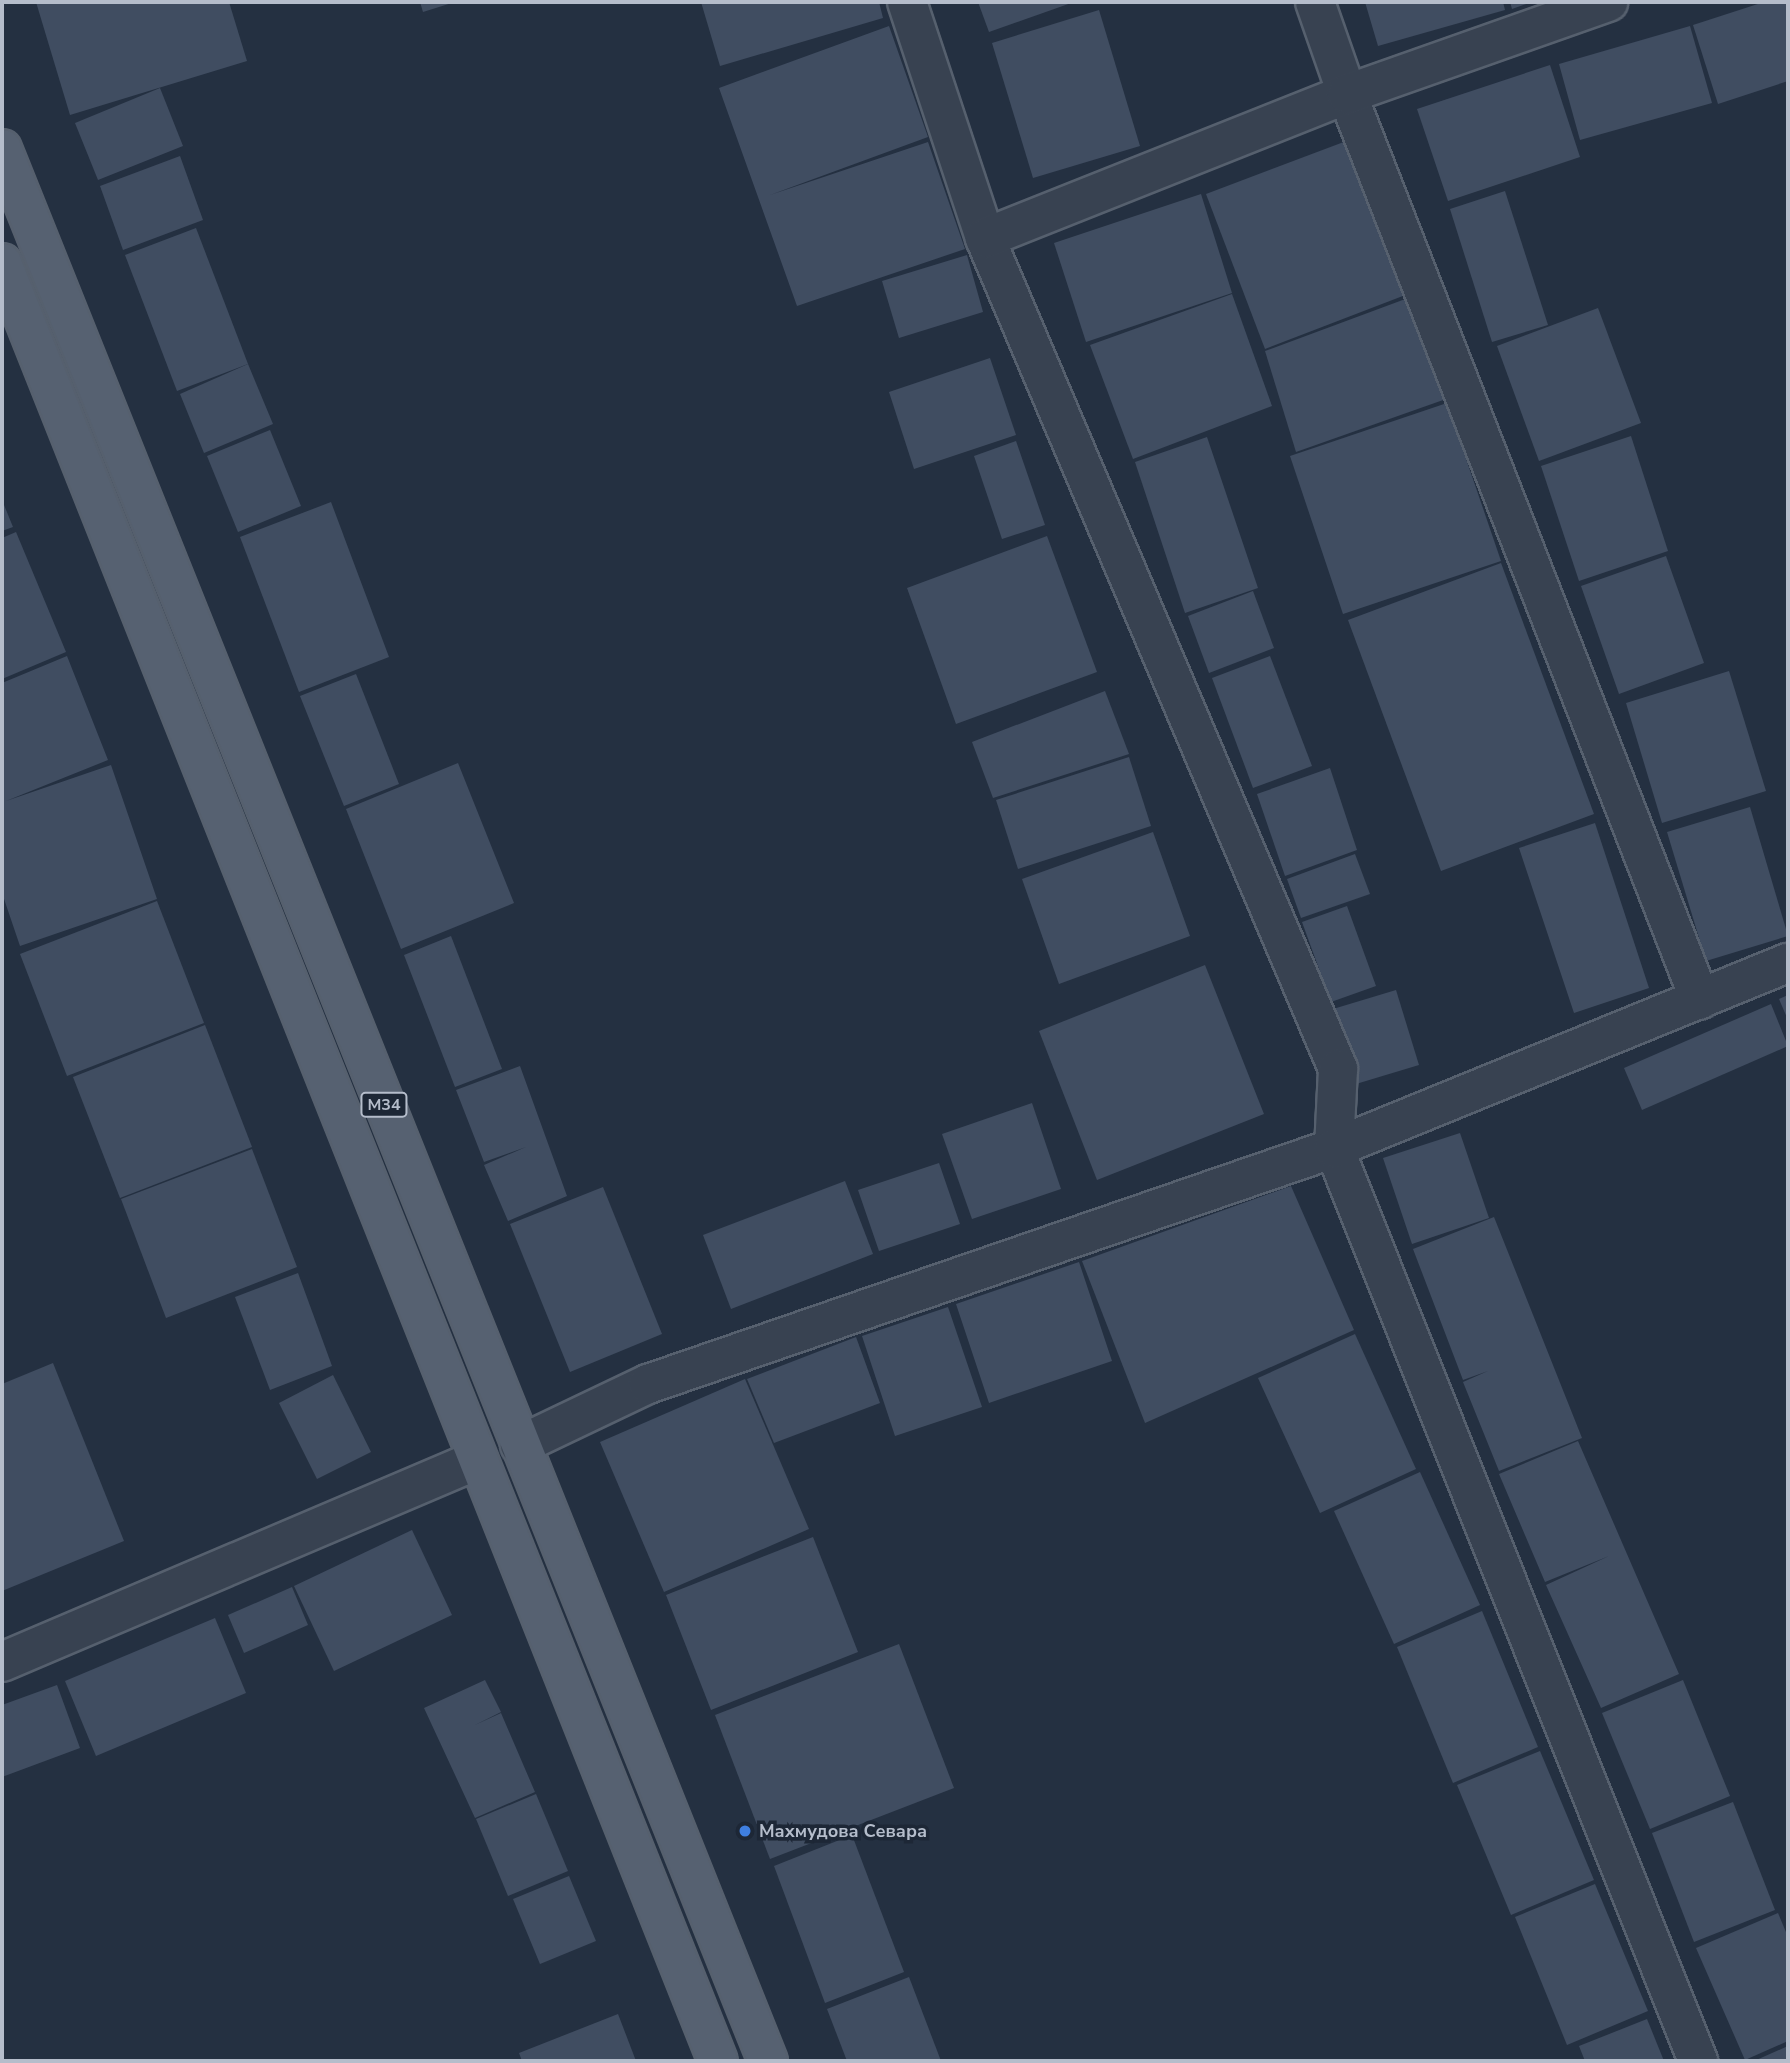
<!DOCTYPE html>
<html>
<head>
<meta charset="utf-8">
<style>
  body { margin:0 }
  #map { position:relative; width:1790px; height:2063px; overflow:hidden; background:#243041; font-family:"Nunito Sans",sans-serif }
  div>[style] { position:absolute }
  .building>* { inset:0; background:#404d61 }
  .roads { filter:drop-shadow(2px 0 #56606e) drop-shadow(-2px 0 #56606e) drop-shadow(0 2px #56606e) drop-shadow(0 -2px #56606e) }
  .minor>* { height:38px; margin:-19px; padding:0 19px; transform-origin:19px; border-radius:19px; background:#384251 }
  .major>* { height:38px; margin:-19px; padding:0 19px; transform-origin:19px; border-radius:19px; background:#566171 }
  .dots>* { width:19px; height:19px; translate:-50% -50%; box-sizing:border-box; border:4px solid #1d2736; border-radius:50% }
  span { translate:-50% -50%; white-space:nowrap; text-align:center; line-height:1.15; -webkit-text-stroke:7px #1d2736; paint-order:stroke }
  .shield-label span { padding:2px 5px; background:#1d2736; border:2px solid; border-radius:5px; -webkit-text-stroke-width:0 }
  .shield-label { font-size:16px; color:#b5bdcb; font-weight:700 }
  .poi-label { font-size:18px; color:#b5bdcb; font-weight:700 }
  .left { translate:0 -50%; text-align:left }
  .frame { position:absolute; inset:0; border:4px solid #b5bdcb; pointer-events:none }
</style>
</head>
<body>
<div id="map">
  <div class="building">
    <div style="clip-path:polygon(36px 2px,229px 2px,247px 61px,70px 115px)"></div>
    <div style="clip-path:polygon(420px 2px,455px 2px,423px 12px)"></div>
    <div style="clip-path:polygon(701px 2px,879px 2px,883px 18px,720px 66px)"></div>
    <div style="clip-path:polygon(978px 2px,1074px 2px,989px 32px)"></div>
    <div style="clip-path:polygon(1365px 2px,1503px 2px,1505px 10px,1378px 46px)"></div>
    <div style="clip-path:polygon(1510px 2px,1532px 2px,1512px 9px)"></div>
    <div style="clip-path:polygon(1764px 2px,1788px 2px,1788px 81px,1718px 104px,1693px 25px)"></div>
    <div style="clip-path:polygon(1099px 10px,1140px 146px,1033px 178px,992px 43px)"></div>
    <div style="clip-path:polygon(889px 26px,928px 137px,770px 195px,928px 142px,965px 249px,797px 306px,719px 88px)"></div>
    <div style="clip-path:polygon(1690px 26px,1712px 103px,1580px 140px,1559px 64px)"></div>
    <div style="clip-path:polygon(1550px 65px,1580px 157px,1448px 201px,1417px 109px)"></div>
    <div style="clip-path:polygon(160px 88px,183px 146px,98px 180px,75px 123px)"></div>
    <div style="clip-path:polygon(1349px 140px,1408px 294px,1265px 349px,1206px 194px)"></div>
    <div style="clip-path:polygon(180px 156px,203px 220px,123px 250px,100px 186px)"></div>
    <div style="clip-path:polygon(1505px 191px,1548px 325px,1492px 342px,1450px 209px)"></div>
    <div style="clip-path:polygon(1201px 194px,1232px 293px,1086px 342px,1054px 243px)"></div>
    <div style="clip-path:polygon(196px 228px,248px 364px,177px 391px,125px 255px)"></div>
    <div style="clip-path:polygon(967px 255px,983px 312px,899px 338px,882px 281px)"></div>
    <div style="clip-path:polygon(1232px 294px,1272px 406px,1133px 459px,1090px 345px)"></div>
    <div style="clip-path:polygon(1408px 298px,1446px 399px,1296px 452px,1265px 351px)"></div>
    <div style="clip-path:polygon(1598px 308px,1641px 423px,1539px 461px,1497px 346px)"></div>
    <div style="clip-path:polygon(990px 358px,1016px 435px,914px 469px,889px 392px)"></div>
    <div style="clip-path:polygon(248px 364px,273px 424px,204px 453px,180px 394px)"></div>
    <div style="clip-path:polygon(1447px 403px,1501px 561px,1343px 614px,1290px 456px)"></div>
    <div style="clip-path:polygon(270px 430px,301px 506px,238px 532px,207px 456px)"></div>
    <div style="clip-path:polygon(1631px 436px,1668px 551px,1579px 581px,1541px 466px)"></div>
    <div style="clip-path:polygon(1207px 437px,1258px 588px,1185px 613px,1135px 462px)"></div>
    <div style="clip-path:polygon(1016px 441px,1045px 525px,1002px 539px,974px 456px)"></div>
    <div style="clip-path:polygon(2px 500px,13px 527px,2px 531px)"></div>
    <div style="clip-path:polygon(331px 502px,389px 657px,299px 692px,240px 537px)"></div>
    <div style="clip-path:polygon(16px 532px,66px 652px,2px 679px,2px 538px)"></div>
    <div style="clip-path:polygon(1047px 536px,1097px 672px,956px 724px,907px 588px)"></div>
    <div style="clip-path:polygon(1666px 556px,1704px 663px,1619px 694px,1581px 586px)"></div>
    <div style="clip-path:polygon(1501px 563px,1594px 814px,1441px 871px,1348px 620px)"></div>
    <div style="clip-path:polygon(1253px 591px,1274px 648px,1209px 673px,1188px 616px)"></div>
    <div style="clip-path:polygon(67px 656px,108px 760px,6px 801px,111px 765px,157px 899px,20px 946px,2px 893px,2px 683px)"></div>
    <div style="clip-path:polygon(1270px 656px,1312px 766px,1253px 788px,1212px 678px)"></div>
    <div style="clip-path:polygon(1729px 671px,1766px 791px,1662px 823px,1626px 703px)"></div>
    <div style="clip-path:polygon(356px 674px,399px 784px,344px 806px,300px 696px)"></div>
    <div style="clip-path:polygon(1105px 691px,1129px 754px,993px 798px,972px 742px)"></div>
    <div style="clip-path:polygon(1129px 757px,1151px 826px,1018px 869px,996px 800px)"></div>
    <div style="clip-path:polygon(458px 763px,514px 903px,401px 949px,346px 809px)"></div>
    <div style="clip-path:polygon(1330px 768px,1357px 850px,1285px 876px,1257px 794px)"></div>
    <div style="clip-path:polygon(1750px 807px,1788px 936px,1706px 961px,1667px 832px)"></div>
    <div style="clip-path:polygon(1595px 823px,1649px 988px,1574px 1013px,1519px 848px)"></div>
    <div style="clip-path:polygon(1153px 832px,1190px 936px,1059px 984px,1022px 879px)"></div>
    <div style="clip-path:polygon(1355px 854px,1370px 894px,1301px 918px,1287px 879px)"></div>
    <div style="clip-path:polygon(157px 901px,204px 1023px,67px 1076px,20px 954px)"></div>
    <div style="clip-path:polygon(1347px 906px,1376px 986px,1331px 1002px,1302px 922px)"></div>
    <div style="clip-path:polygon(451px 936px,502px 1069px,455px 1087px,404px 955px)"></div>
    <div style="clip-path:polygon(1205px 965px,1264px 1114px,1097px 1180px,1039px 1031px)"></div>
    <div style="clip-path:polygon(1396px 990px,1419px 1065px,1356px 1084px,1333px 1009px)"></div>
    <div style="clip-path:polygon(1788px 995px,1788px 1020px,1779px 999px)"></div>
    <div style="clip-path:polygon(1771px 1004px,1788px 1046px,1642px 1110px,1624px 1068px)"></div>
    <div style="clip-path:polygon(205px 1025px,252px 1147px,120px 1198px,73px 1077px)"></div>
    <div style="clip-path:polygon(520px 1066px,567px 1196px,508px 1221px,484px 1165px,526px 1147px,484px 1162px,456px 1090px)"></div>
    <div style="clip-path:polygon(1032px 1103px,1061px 1189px,972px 1219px,942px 1134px)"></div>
    <div style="clip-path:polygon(1460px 1133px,1489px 1218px,1412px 1244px,1383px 1158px)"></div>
    <div style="clip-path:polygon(252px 1149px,297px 1267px,166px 1318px,121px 1199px)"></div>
    <div style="clip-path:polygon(939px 1163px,960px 1224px,879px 1251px,858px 1190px)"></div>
    <div style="clip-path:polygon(845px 1181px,873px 1254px,731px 1309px,703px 1235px)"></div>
    <div style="clip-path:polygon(1291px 1186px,1354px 1330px,1145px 1423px,1082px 1261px)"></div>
    <div style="clip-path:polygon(603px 1187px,662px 1334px,570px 1372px,510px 1224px)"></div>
    <div style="clip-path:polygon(1494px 1217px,1582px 1438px,1499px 1471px,1463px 1382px,1488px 1371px,1463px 1380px,1413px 1249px)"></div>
    <div style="clip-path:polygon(1079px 1262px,1112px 1361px,989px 1403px,956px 1304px)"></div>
    <div style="clip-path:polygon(298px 1273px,332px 1366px,270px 1390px,235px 1297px)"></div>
    <div style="clip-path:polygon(948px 1307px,982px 1407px,895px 1436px,862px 1336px)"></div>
    <div style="clip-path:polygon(1355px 1334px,1416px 1469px,1320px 1513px,1258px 1378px)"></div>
    <div style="clip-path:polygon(856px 1337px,880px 1403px,774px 1443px,747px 1379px)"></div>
    <div style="clip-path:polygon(53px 1363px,124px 1541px,2px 1591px,2px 1384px)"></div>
    <div style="clip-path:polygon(333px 1375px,371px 1452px,317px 1479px,279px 1403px)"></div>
    <div style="clip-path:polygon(745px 1379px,809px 1529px,664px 1592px,600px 1442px)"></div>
    <div style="clip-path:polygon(1578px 1441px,1679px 1674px,1601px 1708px,1546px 1585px,1609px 1556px,1545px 1582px,1499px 1474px)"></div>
    <div style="clip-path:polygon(1420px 1472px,1480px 1605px,1394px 1644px,1334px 1511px)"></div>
    <div style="clip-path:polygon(412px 1530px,452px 1615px,334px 1671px,294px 1586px)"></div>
    <div style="clip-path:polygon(813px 1537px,858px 1652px,711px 1710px,666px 1595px)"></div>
    <div style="clip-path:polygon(292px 1587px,308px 1625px,244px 1653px,228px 1615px)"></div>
    <div style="clip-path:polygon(1482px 1611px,1538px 1747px,1453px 1783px,1397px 1647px)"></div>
    <div style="clip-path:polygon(215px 1618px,246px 1693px,96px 1756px,65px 1681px)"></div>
    <div style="clip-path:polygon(899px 1644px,954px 1788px,770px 1859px,715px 1715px)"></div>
    <div style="clip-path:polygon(485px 1680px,501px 1712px,475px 1725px,501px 1713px,535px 1792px,475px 1818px,424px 1708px)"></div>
    <div style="clip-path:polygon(1683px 1680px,1730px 1796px,1650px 1829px,1602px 1713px)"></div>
    <div style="clip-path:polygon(57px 1685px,80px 1748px,2px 1777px,2px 1705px)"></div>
    <div style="clip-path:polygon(1540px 1751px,1594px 1880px,1511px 1915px,1457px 1785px)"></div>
    <div style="clip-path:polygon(536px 1794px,568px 1871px,508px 1896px,476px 1819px)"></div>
    <div style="clip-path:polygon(1733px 1802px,1775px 1910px,1694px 1942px,1652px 1833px)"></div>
    <div style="clip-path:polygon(852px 1835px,904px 1972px,825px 2003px,774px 1866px)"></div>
    <div style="clip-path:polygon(569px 1876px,596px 1941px,540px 1964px,513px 1899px)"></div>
    <div style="clip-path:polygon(1595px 1884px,1648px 2011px,1567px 2045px,1515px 1917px)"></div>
    <div style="clip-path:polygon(1778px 1913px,1788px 1937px,1788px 2041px,1745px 2060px,1696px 1948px)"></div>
    <div style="clip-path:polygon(909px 1977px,941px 2061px,847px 2061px,827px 2009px)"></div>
    <div style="clip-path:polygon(618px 2014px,636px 2061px,522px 2061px,519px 2053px)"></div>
    <div style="clip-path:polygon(1647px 2019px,1664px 2061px,1585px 2061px,1579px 2046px)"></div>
    <div style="clip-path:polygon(1788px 2046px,1788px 2061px,1754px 2061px)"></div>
  </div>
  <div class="roads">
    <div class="minor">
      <div style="left:907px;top:2px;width:249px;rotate:71.7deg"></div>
      <div style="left:985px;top:238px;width:903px;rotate:66.98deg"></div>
      <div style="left:1338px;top:1069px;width:79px;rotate:92.9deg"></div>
      <div style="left:1334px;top:1148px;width:983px;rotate:68.26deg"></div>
      <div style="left:1315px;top:2px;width:97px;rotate:70.8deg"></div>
      <div style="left:1347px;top:94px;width:972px;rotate:68.71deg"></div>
      <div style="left:985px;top:238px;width:390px;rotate:-21.7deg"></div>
      <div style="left:1347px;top:94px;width:277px;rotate:-19.4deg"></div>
      <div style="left:520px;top:1445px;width:142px;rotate:-25.5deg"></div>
      <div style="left:648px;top:1384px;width:725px;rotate:-18.98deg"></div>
      <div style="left:1334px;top:1148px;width:490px;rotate:-22.2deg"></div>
      <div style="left:2px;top:1662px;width:516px;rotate:-23.04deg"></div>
    </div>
    <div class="major">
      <div style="left:2px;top:149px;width:2060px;rotate:68.17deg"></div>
      <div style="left:2px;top:263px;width:1935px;rotate:68.29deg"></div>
    </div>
  </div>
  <div class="dots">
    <div style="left:745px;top:1831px;background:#3f7fe0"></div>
  </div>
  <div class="shield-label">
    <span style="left:384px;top:1105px">M34</span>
  </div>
  <div class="poi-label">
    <span class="left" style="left:759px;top:1831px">Махмудова Севара</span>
  </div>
  <div class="frame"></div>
</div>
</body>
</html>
